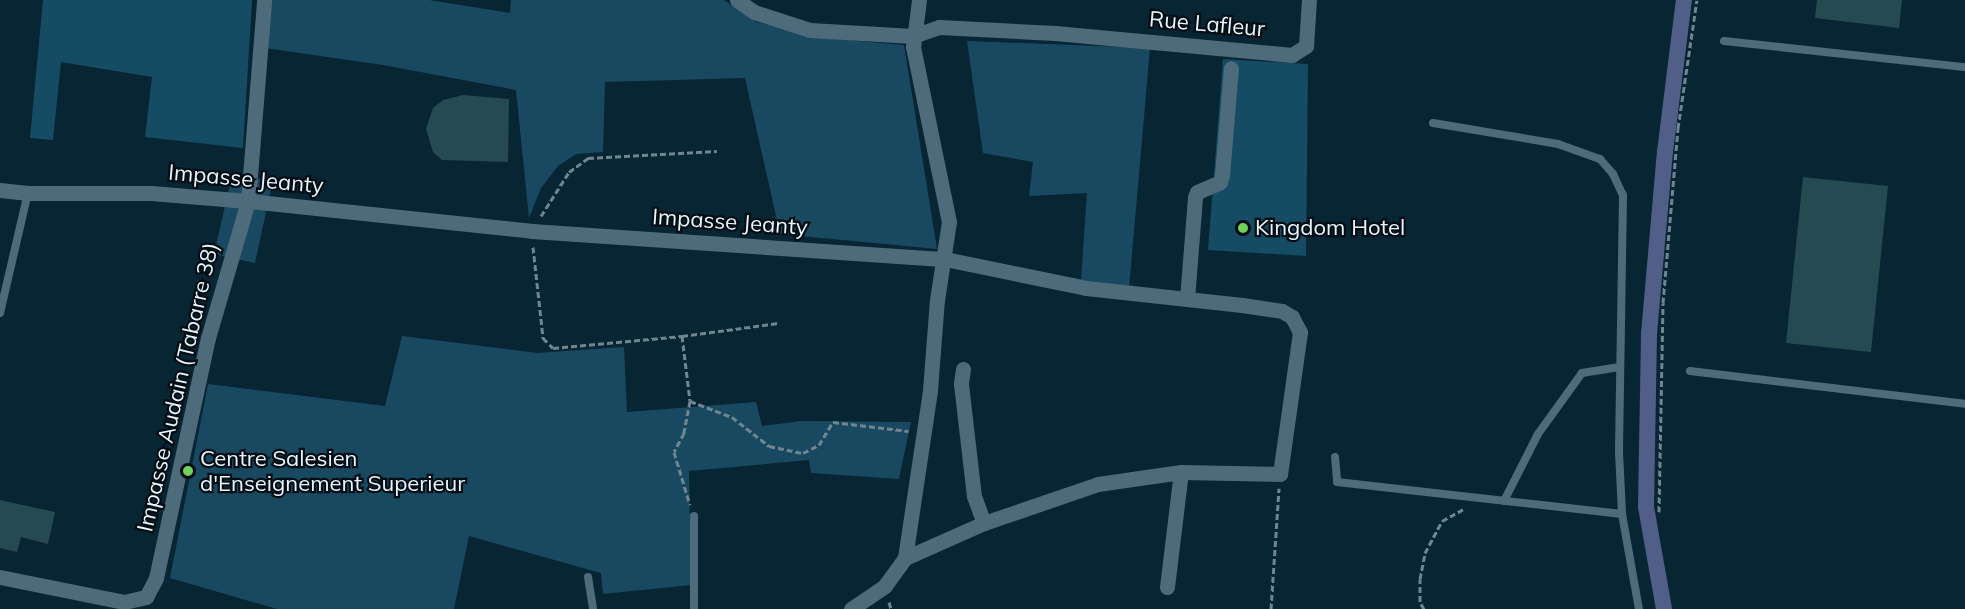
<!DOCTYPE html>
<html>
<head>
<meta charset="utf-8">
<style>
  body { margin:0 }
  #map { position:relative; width:1965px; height:609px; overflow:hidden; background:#082533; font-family:Mulish,sans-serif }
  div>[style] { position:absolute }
  .green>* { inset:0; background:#194961 }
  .forest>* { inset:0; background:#164b64 }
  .canal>* { height:16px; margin:-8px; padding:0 8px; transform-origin:8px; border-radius:8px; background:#515e87 }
  .building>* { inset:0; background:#264a52 }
  .path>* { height:3px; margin-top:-1.5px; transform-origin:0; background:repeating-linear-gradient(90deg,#6f8590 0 6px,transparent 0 9px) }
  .lane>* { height:8px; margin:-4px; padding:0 4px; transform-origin:4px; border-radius:4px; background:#4e6b7c }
  .street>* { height:15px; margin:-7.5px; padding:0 7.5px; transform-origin:7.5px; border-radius:7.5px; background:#4e6b7c }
  .dots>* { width:16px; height:16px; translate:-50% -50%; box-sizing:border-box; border:3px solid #030d13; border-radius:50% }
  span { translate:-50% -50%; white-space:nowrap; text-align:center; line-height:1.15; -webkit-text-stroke:4.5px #030d13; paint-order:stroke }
  .street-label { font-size:22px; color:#e8f5fd }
  .poi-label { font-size:22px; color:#e8f5fd }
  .left { translate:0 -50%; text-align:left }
</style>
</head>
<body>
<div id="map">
  <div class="green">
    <div style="clip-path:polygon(269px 0,429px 0,510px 13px,511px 0,724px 0,756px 22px,826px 38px,904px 45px,937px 249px,780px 234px,745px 78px,605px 82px,603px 152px,576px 154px,558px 166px,541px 188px,529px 218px,516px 90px,383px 65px,265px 48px)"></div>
    <div style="clip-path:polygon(967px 41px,1150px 48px,1129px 289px,1081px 280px,1087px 193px,1029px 196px,1033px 162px,983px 153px)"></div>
    <div style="clip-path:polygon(232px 176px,273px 180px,255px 263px,214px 254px)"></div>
    <div style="clip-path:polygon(402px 336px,537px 353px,624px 347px,627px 412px,756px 402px,762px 426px,801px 421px,911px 422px,899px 479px,811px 473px,809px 460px,689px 471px,691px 585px,603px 594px,601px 573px,469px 536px,454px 609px,277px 609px,170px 578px,208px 384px,385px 406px)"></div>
  </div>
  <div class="forest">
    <div style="clip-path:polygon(43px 0,252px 0,243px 148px,145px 137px,152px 77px,61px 62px,53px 140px,30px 138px)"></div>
    <div style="clip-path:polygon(1223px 59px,1308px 64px,1306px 256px,1208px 250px)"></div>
  </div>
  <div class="canal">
    <div style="left:1664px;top:609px;width:104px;rotate:-100deg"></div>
    <div style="left:1646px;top:507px;width:173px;rotate:-89deg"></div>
    <div style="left:1649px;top:334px;width:183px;rotate:-85deg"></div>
    <div style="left:1665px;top:152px;width:153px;rotate:-82.9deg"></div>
  </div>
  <div class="building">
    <div style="clip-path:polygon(1817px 0,1902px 0,1899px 28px,1815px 18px)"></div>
    <div style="clip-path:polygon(463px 95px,509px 99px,508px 162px,442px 160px,433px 152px,426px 129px,433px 108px,443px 100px)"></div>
    <div style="clip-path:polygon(1803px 177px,1888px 186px,1871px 352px,1786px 343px)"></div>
    <div style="clip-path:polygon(0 500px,55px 512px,48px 544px,21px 537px,17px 552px,0 548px)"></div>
  </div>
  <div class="path">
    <div style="left:541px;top:216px;width:52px;rotate:-57.5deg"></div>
    <div style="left:569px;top:172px;width:24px;rotate:-36deg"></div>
    <div style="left:588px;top:158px;width:129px;rotate:-3.1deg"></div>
    <div style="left:533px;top:247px;width:92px;rotate:83.7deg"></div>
    <div style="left:543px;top:338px;width:14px;rotate:45deg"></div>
    <div style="left:553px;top:348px;width:130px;rotate:-5.3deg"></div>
    <div style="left:682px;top:336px;width:97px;rotate:-7.7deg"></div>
    <div style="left:682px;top:336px;width:65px;rotate:83deg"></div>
    <div style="left:690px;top:401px;width:45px;rotate:20.9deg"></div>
    <div style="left:732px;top:417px;width:47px;rotate:38.1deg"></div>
    <div style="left:769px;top:446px;width:35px;rotate:12deg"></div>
    <div style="left:803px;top:453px;width:18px;rotate:-27deg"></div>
    <div style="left:819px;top:445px;width:27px;rotate:-59deg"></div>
    <div style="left:833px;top:422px;width:76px;rotate:6.8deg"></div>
    <div style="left:690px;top:401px;width:33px;rotate:101deg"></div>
    <div style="left:684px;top:433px;width:21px;rotate:118deg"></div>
    <div style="left:674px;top:452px;width:55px;rotate:73.2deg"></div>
    <div style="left:1659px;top:512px;width:209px;rotate:-88.9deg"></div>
    <div style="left:1663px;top:303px;width:176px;rotate:-85.1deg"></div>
    <div style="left:1678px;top:128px;width:129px;rotate:-81.6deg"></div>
    <div style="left:889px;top:602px;width:7px;rotate:74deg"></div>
    <div style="left:1271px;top:609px;width:121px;rotate:-86.2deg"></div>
    <div style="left:1424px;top:609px;width:8px;rotate:-120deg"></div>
    <div style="left:1420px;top:602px;width:23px;rotate:-90deg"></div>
    <div style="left:1420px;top:579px;width:26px;rotate:-79deg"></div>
    <div style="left:1425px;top:553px;width:36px;rotate:-62deg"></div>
    <div style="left:1442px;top:521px;width:25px;rotate:-29deg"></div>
  </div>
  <div class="lane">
    <div style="left:1724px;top:41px;width:242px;rotate:6.2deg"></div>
    <div style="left:1433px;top:123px;width:127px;rotate:9.5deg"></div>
    <div style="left:1558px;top:144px;width:45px;rotate:19.7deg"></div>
    <div style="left:1600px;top:159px;width:20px;rotate:49deg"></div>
    <div style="left:1613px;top:174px;width:23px;rotate:65deg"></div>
    <div style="left:1623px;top:195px;width:257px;rotate:90.9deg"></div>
    <div style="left:1619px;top:452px;width:62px;rotate:87.2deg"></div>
    <div style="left:1622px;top:514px;width:97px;rotate:79.9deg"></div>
    <div style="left:0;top:313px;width:123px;rotate:-76.9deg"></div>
    <div style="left:1690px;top:371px;width:277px;rotate:6.8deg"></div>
    <div style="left:1335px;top:457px;width:25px;rotate:85deg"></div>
    <div style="left:1337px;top:482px;width:287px;rotate:6.4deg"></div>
    <div style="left:1504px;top:501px;width:75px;rotate:-63.1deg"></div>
    <div style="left:1538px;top:434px;width:75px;rotate:-54.2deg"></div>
    <div style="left:1582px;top:373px;width:38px;rotate:-9deg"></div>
    <div style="left:694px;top:516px;width:93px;rotate:90deg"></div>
    <div style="left:588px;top:577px;width:32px;rotate:81deg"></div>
  </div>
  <div class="street">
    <div style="left:737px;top:0;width:21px;rotate:35deg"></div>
    <div style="left:754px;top:12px;width:59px;rotate:17.8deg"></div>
    <div style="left:810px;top:30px;width:103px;rotate:3.3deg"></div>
    <div style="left:913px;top:36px;width:28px;rotate:-19deg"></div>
    <div style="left:939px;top:27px;width:116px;rotate:3deg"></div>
    <div style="left:1055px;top:33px;width:238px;rotate:5.3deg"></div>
    <div style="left:1292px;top:55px;width:17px;rotate:-33deg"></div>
    <div style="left:1306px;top:46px;width:46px;rotate:-86.3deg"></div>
    <div style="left:0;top:190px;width:28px;rotate:6deg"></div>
    <div style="left:28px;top:193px;width:123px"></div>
    <div style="left:151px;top:193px;width:97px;rotate:4.7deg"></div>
    <div style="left:248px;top:201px;width:286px;rotate:6deg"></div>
    <div style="left:532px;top:231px;width:414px;rotate:3.9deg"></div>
    <div style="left:945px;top:259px;width:144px;rotate:11.6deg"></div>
    <div style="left:1086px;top:288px;width:157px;rotate:6.2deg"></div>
    <div style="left:1242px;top:305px;width:40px;rotate:8.5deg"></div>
    <div style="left:1282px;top:311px;width:12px;rotate:31deg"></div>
    <div style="left:1292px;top:317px;width:17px;rotate:62deg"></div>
    <div style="left:1300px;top:332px;width:143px;rotate:98deg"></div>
    <div style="left:1280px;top:474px;width:99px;rotate:-178.8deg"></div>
    <div style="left:1181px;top:472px;width:84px;rotate:171.8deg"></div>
    <div style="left:1098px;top:484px;width:120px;rotate:161.1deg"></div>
    <div style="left:984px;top:523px;width:86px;rotate:156.1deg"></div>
    <div style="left:905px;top:558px;width:34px;rotate:126deg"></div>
    <div style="left:885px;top:586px;width:41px;rotate:145.9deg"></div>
    <div style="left:1187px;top:299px;width:102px;rotate:-85.5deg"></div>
    <div style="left:1195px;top:197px;width:5px;rotate:-68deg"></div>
    <div style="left:1197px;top:192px;width:25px;rotate:-23deg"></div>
    <div style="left:1220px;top:182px;width:7px;rotate:-74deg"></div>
    <div style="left:1222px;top:175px;width:107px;rotate:-85.2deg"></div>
    <div style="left:963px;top:369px;width:15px;rotate:98deg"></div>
    <div style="left:961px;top:384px;width:113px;rotate:83.4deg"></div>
    <div style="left:974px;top:496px;width:29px;rotate:70deg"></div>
    <div style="left:905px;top:558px;width:170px;rotate:-81.5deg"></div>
    <div style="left:930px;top:390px;width:90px;rotate:-85.6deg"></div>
    <div style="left:937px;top:300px;width:79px;rotate:-81.3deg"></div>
    <div style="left:949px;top:222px;width:179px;rotate:-101.6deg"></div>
    <div style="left:913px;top:47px;width:47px;rotate:-82.7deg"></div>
    <div style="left:0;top:577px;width:126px;rotate:11.4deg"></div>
    <div style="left:124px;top:602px;width:23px;rotate:-13deg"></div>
    <div style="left:146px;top:597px;width:21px;rotate:-62deg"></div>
    <div style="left:156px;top:578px;width:246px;rotate:-77.8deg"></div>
    <div style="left:208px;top:338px;width:143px;rotate:-73.7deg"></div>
    <div style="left:248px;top:201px;width:202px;rotate:-85.4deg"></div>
    <div style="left:1167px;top:587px;width:116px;rotate:-83.1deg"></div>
  </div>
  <div class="dots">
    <div style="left:1243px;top:228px;background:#71d35e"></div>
    <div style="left:188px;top:471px;background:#71d35e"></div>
  </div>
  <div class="street-label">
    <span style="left:1207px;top:24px;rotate:5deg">Rue Lafleur</span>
    <span style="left:246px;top:179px;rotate:5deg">Impasse Jeanty</span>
    <span style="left:730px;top:222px;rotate:4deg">Impasse Jeanty</span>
    <span style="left:178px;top:387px;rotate:-77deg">Impasse Audain (Tabarre 38)</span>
  </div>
  <div class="poi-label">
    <span class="left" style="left:1255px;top:228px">Kingdom Hotel</span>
    <span class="left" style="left:200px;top:471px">Centre Salesien<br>d'Enseignement Superieur</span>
  </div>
</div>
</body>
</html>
